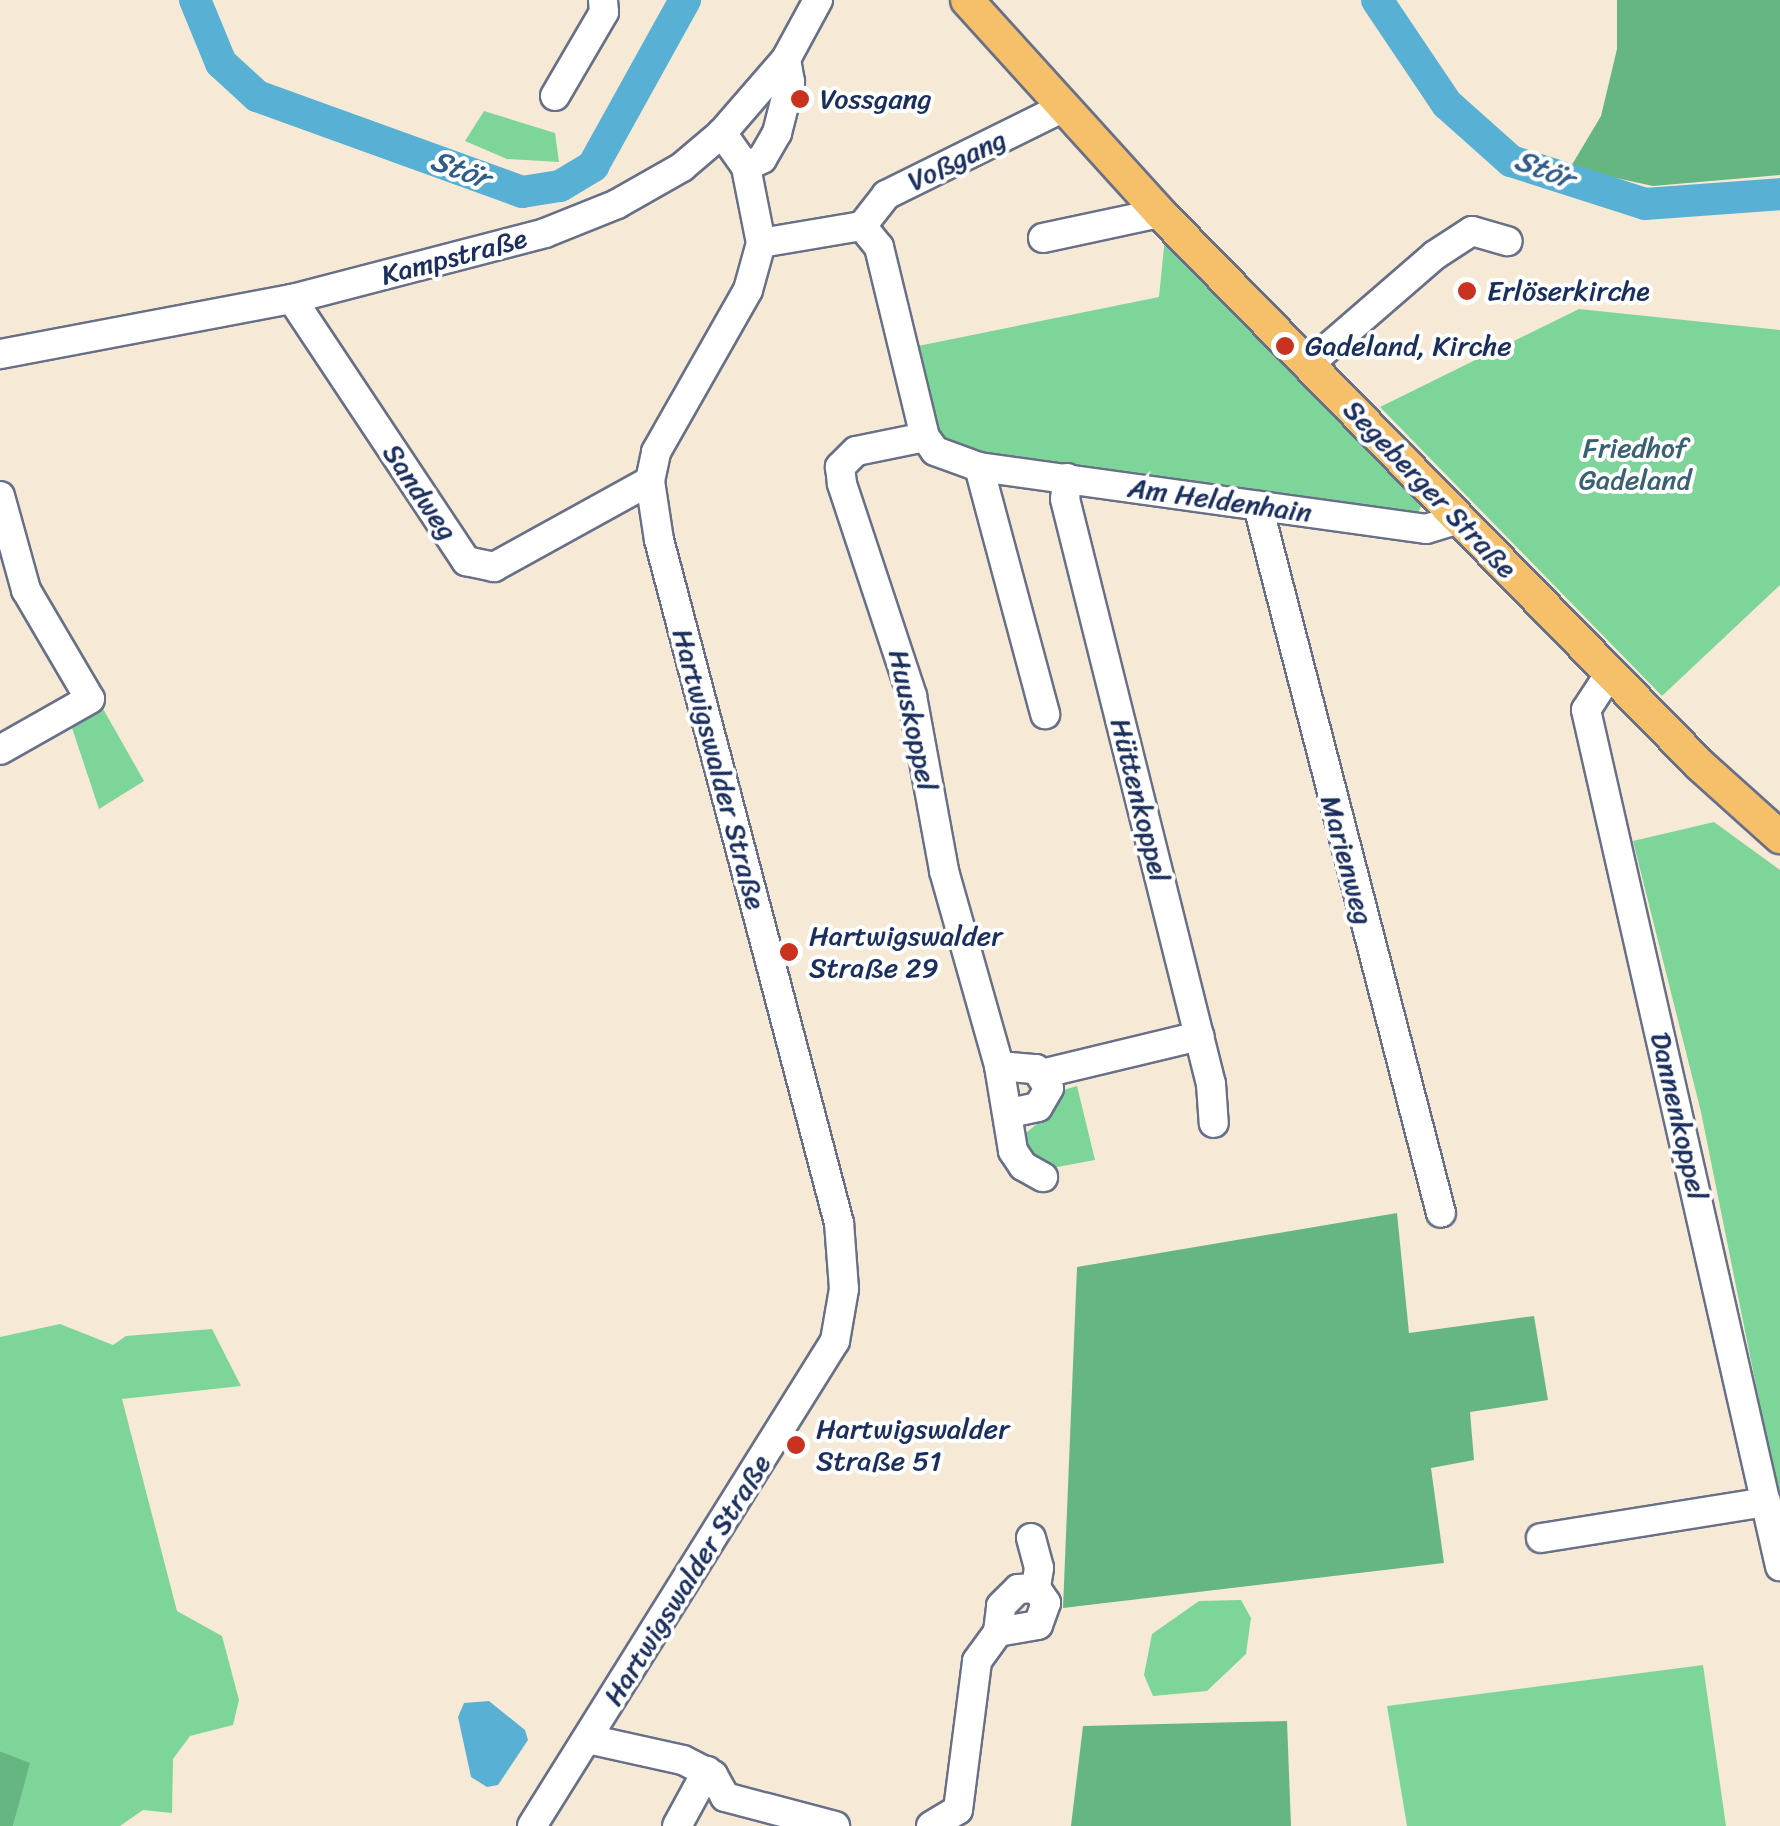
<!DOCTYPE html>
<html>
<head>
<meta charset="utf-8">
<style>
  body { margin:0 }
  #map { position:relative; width:1780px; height:1826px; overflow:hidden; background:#f6ead6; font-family:Sriracha,sans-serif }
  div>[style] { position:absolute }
  .green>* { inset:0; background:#7ed59a }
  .forest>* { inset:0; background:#66b682 }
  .water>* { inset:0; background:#58b1d5 }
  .river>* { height:32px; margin:-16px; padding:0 16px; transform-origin:16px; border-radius:16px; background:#58b1d5 }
  .roads { filter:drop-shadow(2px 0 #687088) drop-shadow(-2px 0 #687088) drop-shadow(0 2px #687088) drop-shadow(0 -2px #687088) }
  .minor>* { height:28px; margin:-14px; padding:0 14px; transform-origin:14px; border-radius:14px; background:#fff }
  .major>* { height:32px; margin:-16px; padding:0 16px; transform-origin:16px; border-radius:16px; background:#f6c06b }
  .dots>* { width:28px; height:28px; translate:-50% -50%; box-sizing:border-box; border:5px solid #fff; border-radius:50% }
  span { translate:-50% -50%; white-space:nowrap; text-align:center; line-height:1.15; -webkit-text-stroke:8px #fff; paint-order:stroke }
  .poi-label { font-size:28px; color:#1b2f5e }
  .left { translate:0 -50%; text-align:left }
  .street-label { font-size:28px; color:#1b2f5e }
  .park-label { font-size:28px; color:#396170 }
  .water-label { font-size:30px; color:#305c88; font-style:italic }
</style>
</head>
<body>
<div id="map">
  <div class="green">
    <div style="clip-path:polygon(484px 111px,555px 133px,559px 162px,507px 159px,465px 141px)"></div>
    <div style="clip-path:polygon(1165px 237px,1423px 503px,1416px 516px,987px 461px,932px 434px,913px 347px,1159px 297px)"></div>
    <div style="clip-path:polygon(1579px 309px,1780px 330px,1780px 585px,1662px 696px,1380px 407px)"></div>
    <div style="clip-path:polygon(102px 707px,144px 781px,99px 809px,71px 725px)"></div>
    <div style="clip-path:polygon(1714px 822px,1780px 870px,1780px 1505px,1701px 1112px,1633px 841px)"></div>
    <div style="clip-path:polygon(1077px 1086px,1095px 1160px,1052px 1168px,1036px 1163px,1021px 1137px,1049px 1114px,1057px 1092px)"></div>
    <div style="clip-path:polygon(60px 1324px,113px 1345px,126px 1336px,212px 1329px,241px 1386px,122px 1399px,177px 1611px,222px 1636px,239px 1700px,233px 1725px,190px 1736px,173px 1759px,172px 1813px,143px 1810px,120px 1826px,13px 1826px,29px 1763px,0 1751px,0 1337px)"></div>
    <div style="clip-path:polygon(1241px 1600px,1251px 1618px,1246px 1654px,1207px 1691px,1153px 1696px,1144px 1675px,1152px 1634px,1199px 1601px)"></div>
    <div style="clip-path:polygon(1703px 1665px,1726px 1826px,1407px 1826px,1387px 1706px)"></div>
  </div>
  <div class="forest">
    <div style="clip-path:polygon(1617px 0,1780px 0,1780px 175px,1653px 186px,1570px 168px,1601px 116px,1617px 49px)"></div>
    <div style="clip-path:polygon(1397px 1213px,1409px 1333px,1534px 1316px,1548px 1400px,1470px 1412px,1474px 1460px,1431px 1468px,1444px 1563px,1063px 1608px,1077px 1267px)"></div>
    <div style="clip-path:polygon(1287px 1721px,1291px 1826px,1071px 1826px,1083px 1726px)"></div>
    <div style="clip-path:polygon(0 1751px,30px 1763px,13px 1826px,0 1826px)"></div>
  </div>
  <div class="water">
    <div style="clip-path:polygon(489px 1701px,525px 1730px,528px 1740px,498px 1785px,487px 1787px,471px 1777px,458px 1717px,464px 1703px)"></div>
  </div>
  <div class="river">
    <div style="left:195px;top:0;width:68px;rotate:67.6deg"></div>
    <div style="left:221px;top:63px;width:49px;rotate:42.5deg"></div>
    <div style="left:257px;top:96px;width:282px;rotate:19.9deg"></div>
    <div style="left:522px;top:192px;width:38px;rotate:-9deg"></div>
    <div style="left:560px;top:186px;width:39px;rotate:-31deg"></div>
    <div style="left:593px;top:166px;width:190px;rotate:-61deg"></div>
    <div style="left:1377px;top:0;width:125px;rotate:56.1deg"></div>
    <div style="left:1447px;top:104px;width:86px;rotate:41.7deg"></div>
    <div style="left:1511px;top:161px;width:141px;rotate:17.8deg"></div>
    <div style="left:1645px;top:204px;width:135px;rotate:-4.2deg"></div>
  </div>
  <div class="roads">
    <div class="minor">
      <div style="left:555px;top:96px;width:97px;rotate:-59.7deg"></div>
      <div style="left:604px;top:12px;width:12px;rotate:-95deg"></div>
      <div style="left:746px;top:167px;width:18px;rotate:-27deg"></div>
      <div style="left:762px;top:159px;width:30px;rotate:-60deg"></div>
      <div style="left:777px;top:133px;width:53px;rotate:-75.7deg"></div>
      <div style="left:790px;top:82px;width:23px;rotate:-100deg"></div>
      <div style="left:862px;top:226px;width:39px;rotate:-52deg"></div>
      <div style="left:886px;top:195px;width:196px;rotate:-26.3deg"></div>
      <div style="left:1043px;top:238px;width:120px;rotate:-12.1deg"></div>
      <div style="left:761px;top:243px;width:102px;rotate:-9.6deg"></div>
      <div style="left:862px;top:226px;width:27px;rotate:51deg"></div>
      <div style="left:879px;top:247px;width:195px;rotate:76.4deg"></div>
      <div style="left:925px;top:437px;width:17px;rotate:54deg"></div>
      <div style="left:935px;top:451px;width:47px;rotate:20deg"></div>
      <div style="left:979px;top:467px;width:451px;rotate:7.9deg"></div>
      <div style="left:1426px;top:529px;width:34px;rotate:-17deg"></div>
      <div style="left:292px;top:299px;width:315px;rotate:56.4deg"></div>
      <div style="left:466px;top:561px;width:29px;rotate:12deg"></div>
      <div style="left:494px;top:567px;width:178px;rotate:-28.9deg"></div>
      <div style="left:0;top:354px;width:297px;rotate:-10.7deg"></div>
      <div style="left:292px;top:299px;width:261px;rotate:-14.6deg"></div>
      <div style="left:545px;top:233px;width:78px;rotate:-21.9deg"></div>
      <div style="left:617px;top:204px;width:75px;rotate:-29.6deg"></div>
      <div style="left:682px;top:167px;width:52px;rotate:-40.4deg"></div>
      <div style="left:722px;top:133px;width:98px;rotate:-49.1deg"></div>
      <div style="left:786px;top:59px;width:67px;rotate:-61.5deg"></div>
      <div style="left:1308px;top:365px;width:168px;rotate:-40.9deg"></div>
      <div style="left:1435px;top:255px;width:44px;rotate:-33deg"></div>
      <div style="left:1472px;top:231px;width:37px;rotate:16deg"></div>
      <div style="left:925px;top:437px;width:70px;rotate:168.5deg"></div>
      <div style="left:856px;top:451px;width:23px;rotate:135deg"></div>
      <div style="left:840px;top:467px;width:17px;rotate:83deg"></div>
      <div style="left:842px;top:484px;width:223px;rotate:71.7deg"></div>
      <div style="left:912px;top:696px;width:178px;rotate:79.6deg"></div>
      <div style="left:944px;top:871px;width:203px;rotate:74.2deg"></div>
      <div style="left:999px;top:1066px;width:86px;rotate:80.6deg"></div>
      <div style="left:1013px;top:1151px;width:18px;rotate:56deg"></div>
      <div style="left:1023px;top:1166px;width:23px;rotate:29deg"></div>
      <div style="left:979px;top:467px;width:256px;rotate:75deg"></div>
      <div style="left:1067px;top:478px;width:21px;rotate:95deg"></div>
      <div style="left:1065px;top:499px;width:603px;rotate:75.99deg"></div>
      <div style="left:1211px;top:1084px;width:39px;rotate:86deg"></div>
      <div style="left:0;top:496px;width:98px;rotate:74.5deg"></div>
      <div style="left:26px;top:590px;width:126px;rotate:59.6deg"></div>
      <div style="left:90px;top:699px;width:103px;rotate:150.5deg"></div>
      <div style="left:1258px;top:506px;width:730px;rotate:75.49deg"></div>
      <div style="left:1610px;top:673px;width:44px;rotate:123deg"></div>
      <div style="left:1586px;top:710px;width:878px;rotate:77.23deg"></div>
      <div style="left:999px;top:1066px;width:37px;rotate:5deg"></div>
      <div style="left:1036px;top:1069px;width:23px;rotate:56deg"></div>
      <div style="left:1049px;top:1088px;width:22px;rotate:120deg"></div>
      <div style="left:1038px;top:1107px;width:30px;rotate:168deg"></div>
      <div style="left:1041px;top:1074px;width:163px;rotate:-13.5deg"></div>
      <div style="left:1031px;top:1538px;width:31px;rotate:75deg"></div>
      <div style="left:1039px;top:1568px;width:20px;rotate:99deg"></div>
      <div style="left:1541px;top:1538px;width:228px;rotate:-9.1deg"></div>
      <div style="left:588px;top:1739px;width:97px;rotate:12.5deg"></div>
      <div style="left:683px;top:1760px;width:34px;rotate:27deg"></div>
      <div style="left:713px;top:1775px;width:25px;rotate:61deg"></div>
      <div style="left:725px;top:1797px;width:114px;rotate:14.8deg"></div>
      <div style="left:532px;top:1826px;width:572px;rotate:-58.01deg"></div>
      <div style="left:835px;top:1341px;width:53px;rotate:-80.2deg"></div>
      <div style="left:844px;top:1289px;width:66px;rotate:-94.3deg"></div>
      <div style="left:839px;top:1223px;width:706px;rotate:-104.76deg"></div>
      <div style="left:659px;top:540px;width:60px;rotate:-98.7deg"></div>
      <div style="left:650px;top:481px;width:30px;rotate:-78deg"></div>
      <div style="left:656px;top:452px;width:186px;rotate:-60.4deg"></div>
      <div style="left:748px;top:290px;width:49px;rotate:-74.5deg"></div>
      <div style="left:761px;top:243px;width:77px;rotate:-101.2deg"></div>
      <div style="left:746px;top:167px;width:42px;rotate:-125.2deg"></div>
      <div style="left:677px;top:1826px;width:63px;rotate:-61.4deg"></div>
      <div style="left:931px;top:1826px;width:31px;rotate:-31deg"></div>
      <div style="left:958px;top:1810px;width:150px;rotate:-82.7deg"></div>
      <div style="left:977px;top:1661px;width:36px;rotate:-54deg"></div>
      <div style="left:998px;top:1632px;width:26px;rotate:-83deg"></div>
      <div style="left:1001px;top:1606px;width:24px;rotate:-45deg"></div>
      <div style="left:1018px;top:1589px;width:18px;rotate:-3deg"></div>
      <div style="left:1036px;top:1588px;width:18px;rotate:56deg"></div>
      <div style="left:1046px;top:1603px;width:23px;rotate:110deg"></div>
      <div style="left:1038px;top:1625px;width:41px;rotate:170.1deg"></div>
    </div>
    <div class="major">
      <div style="left:967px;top:0;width:287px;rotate:47.8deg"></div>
      <div style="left:1160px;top:213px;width:772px;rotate:45.63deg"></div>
      <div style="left:1700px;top:765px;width:108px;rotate:42deg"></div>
    </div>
  </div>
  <div class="dots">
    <div style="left:800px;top:99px;background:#c8321e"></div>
    <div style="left:1467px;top:291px;background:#c8321e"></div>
    <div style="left:1285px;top:346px;background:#c8321e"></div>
    <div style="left:789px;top:952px;background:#c8321e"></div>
    <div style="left:796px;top:1445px;background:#c8321e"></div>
  </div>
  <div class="poi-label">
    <span class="left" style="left:820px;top:99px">Vossgang</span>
    <span class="left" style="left:1487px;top:291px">Erlöserkirche</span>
    <span class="left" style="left:1305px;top:346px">Gadeland, Kirche</span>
    <span class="left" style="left:809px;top:952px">Hartwigswalder<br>Straße 29</span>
    <span class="left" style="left:816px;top:1445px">Hartwigswalder<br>Straße 51</span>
  </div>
  <div class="street-label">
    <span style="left:957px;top:160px;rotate:-26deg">Voßgang</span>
    <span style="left:454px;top:257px;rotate:-15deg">Kampstraße</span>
    <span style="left:1430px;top:489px;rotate:46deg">Segeberger Straße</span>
    <span style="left:420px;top:492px;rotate:56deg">Sandweg</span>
    <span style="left:1220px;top:500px;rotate:8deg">Am Heldenhain</span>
    <span style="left:913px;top:720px;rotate:78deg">Huuskoppel</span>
    <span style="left:719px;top:769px;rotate:75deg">Hartwigswalder Straße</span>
    <span style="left:1140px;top:800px;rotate:76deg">Hüttenkoppel</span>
    <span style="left:1347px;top:860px;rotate:75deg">Marienweg</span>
    <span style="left:1679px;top:1116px;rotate:77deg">Dannenkoppel</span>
    <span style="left:687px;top:1580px;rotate:-58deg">Hartwigswalder Straße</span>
  </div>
  <div class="park-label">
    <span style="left:1635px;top:464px">Friedhof<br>Gadeland</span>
  </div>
  <div class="water-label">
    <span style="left:460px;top:169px;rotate:20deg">Stör</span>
    <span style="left:1544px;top:169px;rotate:21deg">Stör</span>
  </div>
</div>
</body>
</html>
